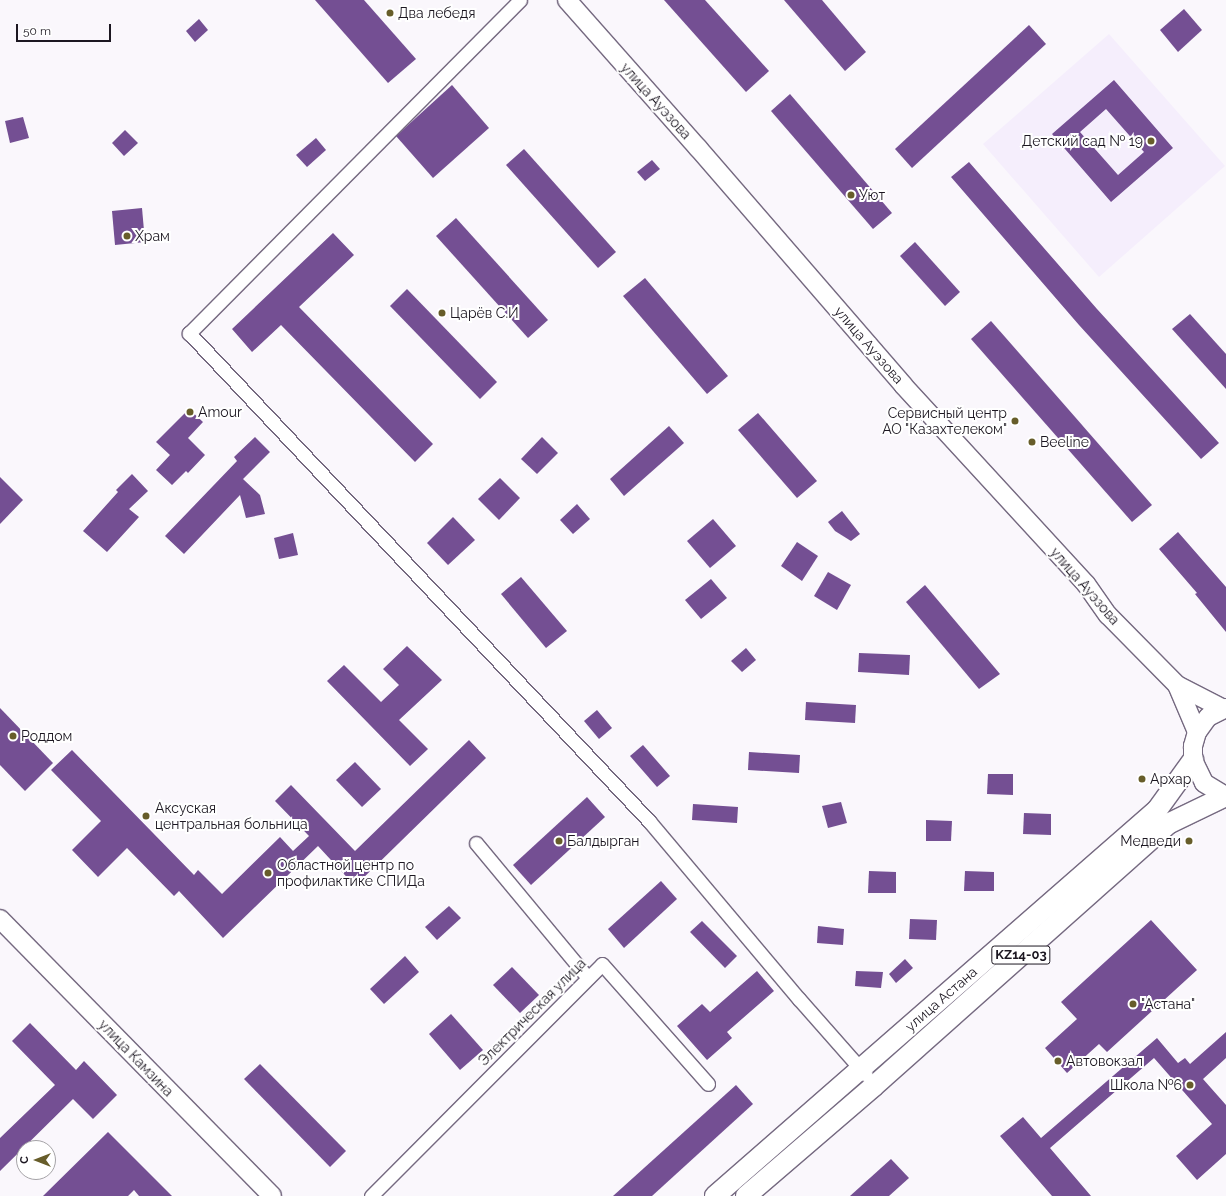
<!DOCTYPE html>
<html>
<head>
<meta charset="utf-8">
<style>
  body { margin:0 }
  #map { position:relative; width:1226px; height:1196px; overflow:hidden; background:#faf7fc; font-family:Raleway,sans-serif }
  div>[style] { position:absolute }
  .built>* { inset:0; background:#f5eefc }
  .building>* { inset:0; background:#744f93 }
  .roads { filter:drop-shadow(1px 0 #756980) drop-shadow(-1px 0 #756980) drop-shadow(0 1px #756980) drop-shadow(0 -1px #756980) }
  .street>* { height:13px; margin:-6.5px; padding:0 6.5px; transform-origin:6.5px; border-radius:6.5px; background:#fff }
  .secondary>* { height:18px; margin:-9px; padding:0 9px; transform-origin:9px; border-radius:9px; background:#fff }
  .primary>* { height:20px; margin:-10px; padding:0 10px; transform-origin:10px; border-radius:10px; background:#fff }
  .dots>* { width:11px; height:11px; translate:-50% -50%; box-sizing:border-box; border:2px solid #fff; border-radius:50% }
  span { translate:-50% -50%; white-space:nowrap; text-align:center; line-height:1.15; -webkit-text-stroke:4px #fff; paint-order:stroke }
  .shield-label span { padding:1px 3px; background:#fff; border:1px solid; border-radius:3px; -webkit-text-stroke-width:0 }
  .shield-label { font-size:13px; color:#1c1721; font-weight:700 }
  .poi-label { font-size:14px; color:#1c1721 }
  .left { translate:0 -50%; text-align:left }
  .right { translate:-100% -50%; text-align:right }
  .street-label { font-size:14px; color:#1c1721 }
  .north { position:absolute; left:16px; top:1140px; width:40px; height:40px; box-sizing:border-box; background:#fff; border:1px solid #a4a2a6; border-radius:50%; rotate:270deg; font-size:11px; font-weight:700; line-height:16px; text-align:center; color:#1c1721 }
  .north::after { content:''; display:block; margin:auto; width:14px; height:18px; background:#675d2a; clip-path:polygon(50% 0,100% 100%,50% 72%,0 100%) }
  .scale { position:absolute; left:16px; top:24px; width:95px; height:18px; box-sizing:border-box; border:2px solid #1c1721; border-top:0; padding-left:5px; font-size:12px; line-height:14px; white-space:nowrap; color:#1c1721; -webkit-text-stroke:3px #fff; paint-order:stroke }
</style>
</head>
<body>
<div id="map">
  <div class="built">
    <div style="clip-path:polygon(1109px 34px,1225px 166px,1099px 277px,983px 144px)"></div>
  </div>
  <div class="building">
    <div style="clip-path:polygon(315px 0,364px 0,416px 59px,388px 83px)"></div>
    <div style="clip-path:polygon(664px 0,705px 0,769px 71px,746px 92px)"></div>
    <div style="clip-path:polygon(784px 0,822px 0,866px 52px,845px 71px)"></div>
    <div style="clip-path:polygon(1184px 9px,1202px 30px,1178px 52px,1160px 30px)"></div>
    <div style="clip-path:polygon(199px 19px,208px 30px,195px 42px,186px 31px)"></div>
    <div style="clip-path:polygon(1029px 25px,1046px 44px,912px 168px,895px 149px)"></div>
    <div style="clip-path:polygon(evenodd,1114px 80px,1173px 148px,1111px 202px,1052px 134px,1114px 80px,1106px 109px,1144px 152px,1118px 175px,1080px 132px,1106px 109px)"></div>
    <div style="clip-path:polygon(452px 85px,489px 128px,433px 178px,396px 136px)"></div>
    <div style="clip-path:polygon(790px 94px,892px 213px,873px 229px,771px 111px)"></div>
    <div style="clip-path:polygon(23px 117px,29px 138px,10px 143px,5px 121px)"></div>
    <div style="clip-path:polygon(125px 130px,138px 143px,124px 156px,112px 143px)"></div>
    <div style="clip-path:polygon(316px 138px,326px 150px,307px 167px,296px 155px)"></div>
    <div style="clip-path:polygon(524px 149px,616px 252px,598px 268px,506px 165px)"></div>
    <div style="clip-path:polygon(652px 160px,660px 169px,645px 181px,637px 172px)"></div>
    <div style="clip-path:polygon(969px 162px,1097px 309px,1219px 443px,1201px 459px,1079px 325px,951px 177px)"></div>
    <div style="clip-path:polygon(142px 208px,145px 242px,115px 245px,112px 211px)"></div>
    <div style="clip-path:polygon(456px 218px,548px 320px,528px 338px,436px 236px)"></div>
    <div style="clip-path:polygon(333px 233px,354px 255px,299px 307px,433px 444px,415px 462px,281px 325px,252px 352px,232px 329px)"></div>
    <div style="clip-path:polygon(915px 242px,960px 292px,945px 306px,900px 256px)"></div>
    <div style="clip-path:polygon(645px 278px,728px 376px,707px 394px,623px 296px)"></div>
    <div style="clip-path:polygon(407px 289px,497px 382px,480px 399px,390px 306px)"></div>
    <div style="clip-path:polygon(1190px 314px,1226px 354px,1226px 389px,1172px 329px)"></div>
    <div style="clip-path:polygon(991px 321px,1152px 505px,1132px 522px,971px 339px)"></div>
    <div style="clip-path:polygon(189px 409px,203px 422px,188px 438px,205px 455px,188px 473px,186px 471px,172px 485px,156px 470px,170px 455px,156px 442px)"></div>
    <div style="clip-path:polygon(758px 413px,817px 481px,797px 498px,738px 430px)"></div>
    <div style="clip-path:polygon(669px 426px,684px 443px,624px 496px,610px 479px)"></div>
    <div style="clip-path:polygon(255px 437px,270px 452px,243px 479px,260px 495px,265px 514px,246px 518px,240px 495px,184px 554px,165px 536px,237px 461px,234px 457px)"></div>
    <div style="clip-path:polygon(542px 437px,558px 453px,537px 474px,521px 459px)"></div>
    <div style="clip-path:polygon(132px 474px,148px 491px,129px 509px,139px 517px,107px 552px,83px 531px,118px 492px,116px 490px)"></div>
    <div style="clip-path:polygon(0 477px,23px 500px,0 524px)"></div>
    <div style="clip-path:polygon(500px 478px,520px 498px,499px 520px,478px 499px)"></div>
    <div style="clip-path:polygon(577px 504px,590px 519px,573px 534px,560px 520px)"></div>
    <div style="clip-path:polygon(842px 511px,860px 534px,851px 541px,835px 531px,828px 522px)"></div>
    <div style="clip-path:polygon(453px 517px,475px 540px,448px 565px,427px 543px)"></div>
    <div style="clip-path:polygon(713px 519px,736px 546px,710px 568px,687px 541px)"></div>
    <div style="clip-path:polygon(1178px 532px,1226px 587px,1226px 632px,1195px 594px,1197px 593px,1159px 549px)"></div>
    <div style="clip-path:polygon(293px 533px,298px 555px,279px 559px,274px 538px)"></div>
    <div style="clip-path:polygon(797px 542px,818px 556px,802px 581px,781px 566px)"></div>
    <div style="clip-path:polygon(828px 572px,851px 585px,837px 610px,814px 596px)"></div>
    <div style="clip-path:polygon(521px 577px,567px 631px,546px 648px,501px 594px)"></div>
    <div style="clip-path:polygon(711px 579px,727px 598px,701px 619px,685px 600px)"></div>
    <div style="clip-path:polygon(925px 585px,1000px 674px,979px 689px,906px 602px)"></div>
    <div style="clip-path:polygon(407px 646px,442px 680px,399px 720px,428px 749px,410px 766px,327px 681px,344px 665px,381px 702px,399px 685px,383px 669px)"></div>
    <div style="clip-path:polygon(746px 648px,756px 660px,742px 672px,731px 661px)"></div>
    <div style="clip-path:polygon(859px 653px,910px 655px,909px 675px,858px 672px)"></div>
    <div style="clip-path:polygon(806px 702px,856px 705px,855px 723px,805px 720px)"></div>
    <div style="clip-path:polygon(0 708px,53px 763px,25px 791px,0 765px)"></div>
    <div style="clip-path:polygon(597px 710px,612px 728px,599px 739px,584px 721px)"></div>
    <div style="clip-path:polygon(469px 740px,486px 758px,355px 886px,318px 846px,223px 938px,179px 891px,174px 896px,127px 848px,98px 877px,72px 850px,101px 821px,51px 770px,72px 750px,194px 875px,198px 870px,222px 894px,280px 837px,293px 851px,309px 836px,275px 801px,291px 785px,355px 851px)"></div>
    <div style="clip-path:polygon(643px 745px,670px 776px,657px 787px,630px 756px)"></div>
    <div style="clip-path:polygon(749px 752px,800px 755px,799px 773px,748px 770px)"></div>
    <div style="clip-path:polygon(355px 762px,381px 789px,362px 807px,336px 780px)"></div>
    <div style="clip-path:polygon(988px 774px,1013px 774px,1013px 795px,987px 794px)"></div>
    <div style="clip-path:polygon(587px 797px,605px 817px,531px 885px,513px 865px)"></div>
    <div style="clip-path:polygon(841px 802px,847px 823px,828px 828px,822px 806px)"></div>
    <div style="clip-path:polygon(693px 804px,738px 807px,737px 823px,692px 820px)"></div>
    <div style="clip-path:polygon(1024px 813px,1051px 814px,1051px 835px,1023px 834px)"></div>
    <div style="clip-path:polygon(926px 820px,952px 821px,951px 841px,926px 841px)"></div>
    <div style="clip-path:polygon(869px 871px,896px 872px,896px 893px,868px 893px)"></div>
    <div style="clip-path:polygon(965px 871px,994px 872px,994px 891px,964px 891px)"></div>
    <div style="clip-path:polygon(661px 881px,677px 899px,624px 948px,608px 929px)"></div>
    <div style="clip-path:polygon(449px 906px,461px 918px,437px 940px,425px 927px)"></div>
    <div style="clip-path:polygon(910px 919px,937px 920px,936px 940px,909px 939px)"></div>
    <div style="clip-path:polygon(1151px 920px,1197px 970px,1107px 1052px,1099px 1044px,1067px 1073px,1045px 1048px,1077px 1019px,1061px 1002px)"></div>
    <div style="clip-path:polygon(702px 921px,737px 956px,725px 968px,690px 932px)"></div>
    <div style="clip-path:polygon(818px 926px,844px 929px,843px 945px,817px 943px)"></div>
    <div style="clip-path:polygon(405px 956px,419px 972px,384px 1004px,370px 989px)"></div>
    <div style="clip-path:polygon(905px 959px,913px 968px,896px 983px,889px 974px)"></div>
    <div style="clip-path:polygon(512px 967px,539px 995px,520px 1013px,493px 985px)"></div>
    <div style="clip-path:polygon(757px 971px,774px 991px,727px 1032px,732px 1038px,707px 1060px,677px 1026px,702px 1004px,710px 1012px)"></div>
    <div style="clip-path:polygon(856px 971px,883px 972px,881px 988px,855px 986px)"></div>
    <div style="clip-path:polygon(451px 1014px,483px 1050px,460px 1070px,429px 1034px)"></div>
    <div style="clip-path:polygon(30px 1023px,76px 1070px,84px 1061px,117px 1095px,93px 1119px,73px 1099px,0 1171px,0 1138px,55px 1085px,12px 1041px)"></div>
    <div style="clip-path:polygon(1226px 1032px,1226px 1058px,1203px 1079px,1226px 1105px,1226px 1154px,1197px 1180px,1176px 1156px,1212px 1124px,1154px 1058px,1050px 1148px,1091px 1196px,1052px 1196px,1000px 1136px,1023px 1117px,1041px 1138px,1157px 1038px,1178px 1063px,1185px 1058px,1190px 1064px)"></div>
    <div style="clip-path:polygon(260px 1064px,346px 1151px,330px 1167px,244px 1079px)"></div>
    <div style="clip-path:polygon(736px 1085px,753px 1104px,652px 1196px,613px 1196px)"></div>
    <div style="clip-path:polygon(108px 1132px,172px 1196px,139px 1196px,134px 1190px,128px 1196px,43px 1196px)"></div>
    <div style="clip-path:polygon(891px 1159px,909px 1178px,889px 1196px,850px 1196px)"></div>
  </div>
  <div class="roads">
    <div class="street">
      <div style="left:520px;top:0;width:470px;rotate:134.8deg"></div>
      <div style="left:189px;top:333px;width:671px;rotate:46.69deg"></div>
      <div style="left:649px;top:821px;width:233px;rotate:49.9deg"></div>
      <div style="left:799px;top:999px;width:101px;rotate:48.6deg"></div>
      <div style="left:476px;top:843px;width:175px;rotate:50.3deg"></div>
      <div style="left:371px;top:1196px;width:327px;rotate:-45.1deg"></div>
      <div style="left:602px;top:964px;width:160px;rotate:48.5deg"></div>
    </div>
    <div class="secondary">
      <div style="left:567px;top:0;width:198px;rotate:48.5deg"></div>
      <div style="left:698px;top:148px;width:313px;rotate:49.1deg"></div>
      <div style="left:903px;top:385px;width:270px;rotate:47.4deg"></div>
      <div style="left:1086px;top:584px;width:38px;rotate:55deg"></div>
      <div style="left:1108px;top:615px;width:98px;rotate:45.4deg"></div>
      <div style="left:1177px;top:685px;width:53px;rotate:27.1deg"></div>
      <div style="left:1177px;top:685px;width:51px;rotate:66.9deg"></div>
      <div style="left:1226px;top:708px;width:20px;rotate:153deg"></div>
      <div style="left:1208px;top:717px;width:19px;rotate:126deg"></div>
      <div style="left:1197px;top:732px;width:15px;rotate:106deg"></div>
      <div style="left:1193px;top:746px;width:14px;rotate:90deg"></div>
      <div style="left:1193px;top:760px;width:25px;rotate:64deg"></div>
      <div style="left:1204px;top:783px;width:26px;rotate:31deg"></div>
      <div style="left:0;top:919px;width:388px;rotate:45.5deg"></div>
    </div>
    <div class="primary">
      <div style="left:715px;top:1196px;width:587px;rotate:-41.13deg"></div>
      <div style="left:1157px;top:810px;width:62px;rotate:-54.2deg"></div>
      <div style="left:746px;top:1196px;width:169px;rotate:-40.7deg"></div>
      <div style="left:874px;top:1086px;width:394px;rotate:-41.7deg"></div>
      <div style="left:1168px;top:824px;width:64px;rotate:-25.8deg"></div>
    </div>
  </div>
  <div class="dots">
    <div style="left:390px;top:13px;background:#675d2a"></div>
    <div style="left:1151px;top:141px;background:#675d2a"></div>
    <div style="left:851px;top:195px;background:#675d2a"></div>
    <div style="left:127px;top:236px;background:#675d2a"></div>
    <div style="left:442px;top:313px;background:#675d2a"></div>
    <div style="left:190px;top:412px;background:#675d2a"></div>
    <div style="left:1015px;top:421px;background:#675d2a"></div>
    <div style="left:1032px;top:442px;background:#675d2a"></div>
    <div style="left:13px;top:736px;background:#675d2a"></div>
    <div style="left:1142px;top:779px;background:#675d2a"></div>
    <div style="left:146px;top:816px;background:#675d2a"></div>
    <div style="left:559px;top:841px;background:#675d2a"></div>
    <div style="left:1189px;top:841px;background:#675d2a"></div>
    <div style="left:268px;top:873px;background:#675d2a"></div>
    <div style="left:1133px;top:1004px;background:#675d2a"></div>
    <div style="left:1058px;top:1061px;background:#675d2a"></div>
    <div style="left:1190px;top:1085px;background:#675d2a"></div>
  </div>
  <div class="shield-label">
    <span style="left:1021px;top:955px">KZ14-03</span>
  </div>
  <div class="poi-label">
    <span class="left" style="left:398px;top:13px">Два лебедя</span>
    <span class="right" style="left:1143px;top:141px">Детский сад № 19</span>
    <span class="left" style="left:859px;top:195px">Уют</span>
    <span class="left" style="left:135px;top:236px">Храм</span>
    <span class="left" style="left:450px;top:313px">Царёв С.И</span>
    <span class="left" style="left:198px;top:412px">Amour</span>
    <span class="right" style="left:1007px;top:421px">Сервисный центр<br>АО "Казахтелеком"</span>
    <span class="left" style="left:1040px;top:442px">Beeline</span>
    <span class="left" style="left:21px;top:736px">Роддом</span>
    <span class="left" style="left:1150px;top:779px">Архар</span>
    <span class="left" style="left:155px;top:816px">Аксуская<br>центральная больница</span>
    <span class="left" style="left:567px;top:841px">Балдырган</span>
    <span class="right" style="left:1181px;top:841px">Медведи</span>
    <span class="left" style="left:277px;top:873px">Областной центр по<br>профилактике СПИДа</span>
    <span class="left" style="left:1141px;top:1004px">"Астана"</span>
    <span class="left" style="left:1066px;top:1061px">Автовокзал</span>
    <span class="right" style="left:1182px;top:1085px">Школа №6</span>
  </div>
  <div class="street-label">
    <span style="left:656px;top:101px;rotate:48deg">улица Ауэзова</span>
    <span style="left:869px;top:345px;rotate:49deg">улица Ауэзова</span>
    <span style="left:1085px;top:586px;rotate:49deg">улица Ауэзова</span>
    <span style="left:941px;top:999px;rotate:-41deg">улица Астана</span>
    <span style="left:532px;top:1012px;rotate:-45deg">Электрическая улица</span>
    <span style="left:136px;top:1058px;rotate:46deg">улица Камзина</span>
  </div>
  <div class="north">С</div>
  <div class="scale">50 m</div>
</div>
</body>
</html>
